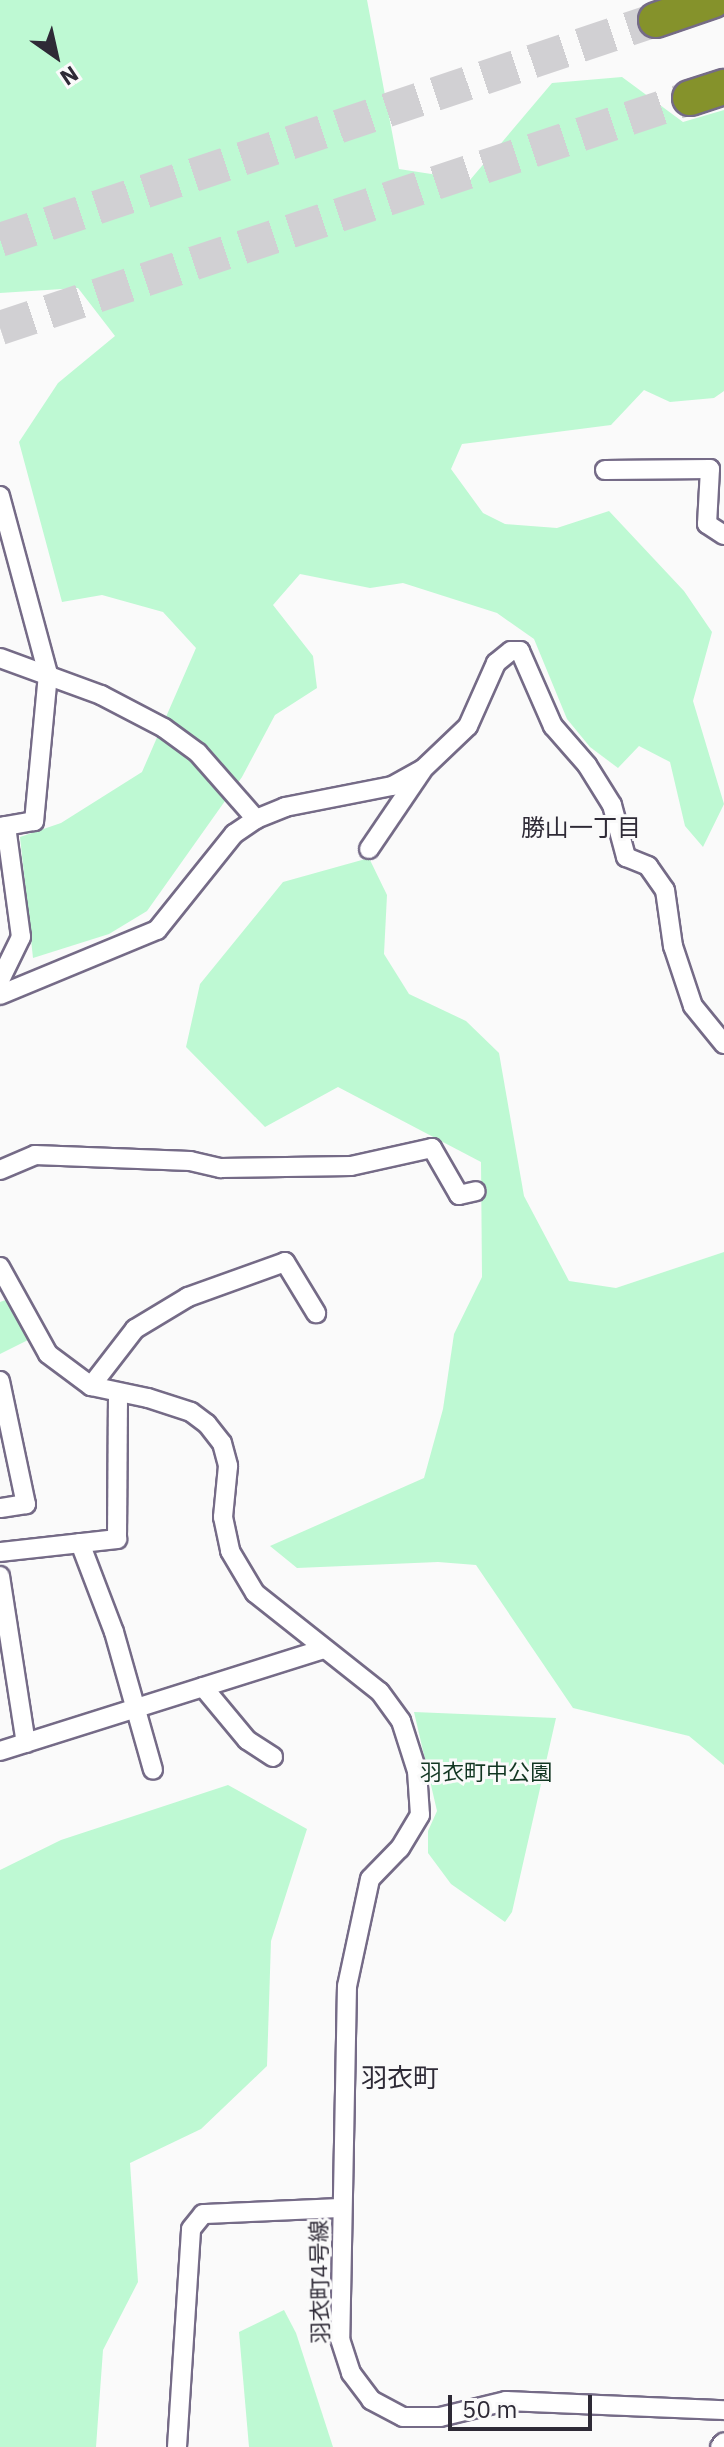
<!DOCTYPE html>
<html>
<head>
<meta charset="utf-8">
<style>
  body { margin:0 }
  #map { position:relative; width:724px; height:2447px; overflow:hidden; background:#fafafa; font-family:"IBM Plex Sans","Noto Sans JP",sans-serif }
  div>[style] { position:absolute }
  .green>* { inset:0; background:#bef9d3 }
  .highway-tunnel>* { height:34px; margin-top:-17px; transform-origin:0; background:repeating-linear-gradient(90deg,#d1d0d3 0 34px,transparent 0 51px) }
  .roads { filter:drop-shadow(2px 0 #756b87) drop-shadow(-2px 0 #756b87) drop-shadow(0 2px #756b87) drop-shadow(0 -2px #756b87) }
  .street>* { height:18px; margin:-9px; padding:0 9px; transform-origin:9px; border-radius:9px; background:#fff }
  .highway>* { height:34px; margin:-17px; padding:0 17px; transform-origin:17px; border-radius:17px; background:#85922b }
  span { translate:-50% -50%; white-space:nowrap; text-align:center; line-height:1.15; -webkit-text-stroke:6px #fafafa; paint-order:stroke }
  .park-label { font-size:22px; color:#123622 }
  .street-label { font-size:22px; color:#2e2a36 }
  .neighbourhood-label { font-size:24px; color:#2e2a36 }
  .quarter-label { font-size:26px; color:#2e2a36 }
  .north { position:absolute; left:16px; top:16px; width:80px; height:80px; -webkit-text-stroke:6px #fafafa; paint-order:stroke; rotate:146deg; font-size:22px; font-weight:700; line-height:32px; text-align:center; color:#2e2a36 }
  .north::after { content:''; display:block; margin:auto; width:28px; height:36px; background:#2e2a36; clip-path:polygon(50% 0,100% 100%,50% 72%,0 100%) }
  .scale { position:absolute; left:448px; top:2395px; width:144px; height:36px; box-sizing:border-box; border:4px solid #2e2a36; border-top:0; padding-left:10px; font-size:24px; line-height:28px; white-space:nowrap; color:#2e2a36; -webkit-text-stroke:6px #fafafa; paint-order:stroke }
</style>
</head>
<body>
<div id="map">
  <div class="green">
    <div style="clip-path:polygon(0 0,367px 0,399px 169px,470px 180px,552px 83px,622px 77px,683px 122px,724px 110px,724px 391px,714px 398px,670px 402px,644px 390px,611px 425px,462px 444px,451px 469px,483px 513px,505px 524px,557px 528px,609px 511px,684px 591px,712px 632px,693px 701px,724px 804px,703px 847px,685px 826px,670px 762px,639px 746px,618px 768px,590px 747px,567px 719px,534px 639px,497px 613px,403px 583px,370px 588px,300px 574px,273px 605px,313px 656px,317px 688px,275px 715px,242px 777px,147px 911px,109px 934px,33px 958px,20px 837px,61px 823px,142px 772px,196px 648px,163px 612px,102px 595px,62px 602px,19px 442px,58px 383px,115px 336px,78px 288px,0 293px)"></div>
    <div style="clip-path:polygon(369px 858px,387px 895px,384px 954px,409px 994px,466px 1021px,499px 1053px,524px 1196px,569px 1281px,616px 1288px,724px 1252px,724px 1765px,689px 1736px,573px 1708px,476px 1565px,438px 1562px,297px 1568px,270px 1546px,424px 1478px,443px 1409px,454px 1334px,482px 1277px,481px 1162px,338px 1087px,265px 1127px,186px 1047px,200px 984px,283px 882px)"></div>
    <div style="clip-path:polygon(11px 1298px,32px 1338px,0 1354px,0 1302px)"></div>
    <div style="clip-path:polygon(414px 1712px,556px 1718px,512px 1912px,505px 1922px,451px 1884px,428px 1853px,428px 1831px,437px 1811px)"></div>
    <div style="clip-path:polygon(228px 1785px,307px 1829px,271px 1941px,267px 2066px,201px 2129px,130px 2163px,138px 2282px,103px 2350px,96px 2447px,0 2447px,0 1870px,61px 1840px)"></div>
    <div style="clip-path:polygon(284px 2310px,296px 2333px,333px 2447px,249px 2447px,239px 2332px)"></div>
  </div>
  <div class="highway-tunnel">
    <div style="left:0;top:240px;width:692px;rotate:-18.54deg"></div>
    <div style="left:0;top:328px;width:727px;rotate:-18.43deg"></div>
  </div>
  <div class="roads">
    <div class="street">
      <div style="left:605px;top:470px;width:105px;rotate:-0.5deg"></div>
      <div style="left:710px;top:469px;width:55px;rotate:93.1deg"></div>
      <div style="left:707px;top:524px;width:20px;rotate:33deg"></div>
      <div style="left:0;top:496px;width:184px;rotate:74.9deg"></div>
      <div style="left:48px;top:674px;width:148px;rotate:95.4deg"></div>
      <div style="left:34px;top:821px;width:35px;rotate:170deg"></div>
      <div style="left:0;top:658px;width:108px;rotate:20.1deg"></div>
      <div style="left:101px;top:695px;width:71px;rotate:27.6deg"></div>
      <div style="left:164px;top:728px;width:42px;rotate:36.3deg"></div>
      <div style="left:198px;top:753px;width:88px;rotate:48.7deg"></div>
      <div style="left:369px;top:849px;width:94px;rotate:-55.8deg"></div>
      <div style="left:0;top:980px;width:48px;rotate:-64deg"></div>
      <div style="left:21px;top:937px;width:112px;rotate:-97.7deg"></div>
      <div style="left:0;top:995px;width:170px;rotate:-22.5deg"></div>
      <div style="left:157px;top:930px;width:123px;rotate:-51.3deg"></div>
      <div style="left:234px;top:834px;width:27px;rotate:-34deg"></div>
      <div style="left:256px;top:819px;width:31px;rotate:-22deg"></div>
      <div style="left:285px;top:807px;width:109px;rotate:-11.1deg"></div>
      <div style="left:392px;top:786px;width:35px;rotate:-29deg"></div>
      <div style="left:423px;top:769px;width:62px;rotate:-43.7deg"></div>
      <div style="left:468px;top:726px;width:69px;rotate:-66deg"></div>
      <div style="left:496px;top:663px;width:19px;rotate:-39deg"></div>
      <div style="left:511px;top:651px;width:9px"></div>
      <div style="left:520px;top:651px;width:82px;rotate:66.3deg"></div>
      <div style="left:553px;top:726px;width:52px;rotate:48.9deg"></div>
      <div style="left:587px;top:765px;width:47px;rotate:58deg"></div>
      <div style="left:612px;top:805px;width:54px;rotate:74.9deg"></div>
      <div style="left:626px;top:857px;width:24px;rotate:22deg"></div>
      <div style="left:648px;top:866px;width:29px;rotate:55deg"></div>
      <div style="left:665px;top:890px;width:57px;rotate:81.9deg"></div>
      <div style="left:673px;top:946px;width:63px;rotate:71.6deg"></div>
      <div style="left:693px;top:1006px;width:49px;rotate:50.8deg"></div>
      <div style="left:0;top:1170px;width:38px;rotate:-23deg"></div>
      <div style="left:35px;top:1155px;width:155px;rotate:2.2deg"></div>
      <div style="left:190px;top:1161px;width:32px;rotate:13deg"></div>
      <div style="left:221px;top:1168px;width:130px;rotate:-0.9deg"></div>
      <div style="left:351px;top:1166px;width:83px;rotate:-12.5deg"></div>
      <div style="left:432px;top:1148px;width:54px;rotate:60.1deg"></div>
      <div style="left:459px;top:1195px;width:17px;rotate:-13deg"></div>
      <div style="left:0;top:1267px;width:99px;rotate:61.1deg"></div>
      <div style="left:48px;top:1354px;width:54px;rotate:36.7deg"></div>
      <div style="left:91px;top:1386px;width:58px;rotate:11.9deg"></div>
      <div style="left:148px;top:1398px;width:45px;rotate:18deg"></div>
      <div style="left:191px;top:1412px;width:20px;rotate:37deg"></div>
      <div style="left:207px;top:1424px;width:24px;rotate:52deg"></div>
      <div style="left:222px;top:1443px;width:24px;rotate:75deg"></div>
      <div style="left:228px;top:1466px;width:51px;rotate:95.6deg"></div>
      <div style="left:223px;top:1517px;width:35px;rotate:78deg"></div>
      <div style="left:230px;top:1551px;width:49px;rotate:59.2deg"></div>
      <div style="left:255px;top:1593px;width:159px;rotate:38.4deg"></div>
      <div style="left:380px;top:1692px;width:36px;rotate:54deg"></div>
      <div style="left:401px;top:1721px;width:52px;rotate:72.3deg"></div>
      <div style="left:417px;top:1771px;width:44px;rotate:86.1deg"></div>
      <div style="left:420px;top:1815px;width:39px;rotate:121deg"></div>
      <div style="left:400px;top:1848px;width:43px;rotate:134.1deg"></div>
      <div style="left:370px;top:1879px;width:109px;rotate:102.1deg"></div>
      <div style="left:347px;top:1986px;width:353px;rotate:91.1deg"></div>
      <div style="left:340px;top:2339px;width:36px;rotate:72deg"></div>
      <div style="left:351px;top:2373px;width:34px;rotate:53deg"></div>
      <div style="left:371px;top:2400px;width:36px;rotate:28deg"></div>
      <div style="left:403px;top:2417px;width:37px"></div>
      <div style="left:440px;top:2417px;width:68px;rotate:-13.6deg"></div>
      <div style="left:506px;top:2401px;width:218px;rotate:2.4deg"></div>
      <div style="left:0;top:1381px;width:126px;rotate:78.1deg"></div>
      <div style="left:26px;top:1504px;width:26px;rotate:171deg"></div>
      <div style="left:91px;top:1386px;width:72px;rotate:-52.3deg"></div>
      <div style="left:135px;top:1329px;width:62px;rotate:-31.1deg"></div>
      <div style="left:188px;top:1297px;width:103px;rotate:-19.8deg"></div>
      <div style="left:285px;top:1262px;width:60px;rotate:58.7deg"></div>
      <div style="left:80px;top:1543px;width:95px;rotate:69.1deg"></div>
      <div style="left:114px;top:1632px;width:143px;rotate:74.2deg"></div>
      <div style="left:0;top:1552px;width:118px;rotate:-6.3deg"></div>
      <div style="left:117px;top:1539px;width:146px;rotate:-89.6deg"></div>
      <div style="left:0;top:1576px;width:169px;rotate:81.2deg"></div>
      <div style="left:203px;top:1687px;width:69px;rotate:50.3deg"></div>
      <div style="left:247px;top:1740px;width:31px;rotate:33deg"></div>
      <div style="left:0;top:1751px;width:339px;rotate:-17.5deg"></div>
      <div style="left:177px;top:2447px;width:218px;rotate:-86.3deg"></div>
      <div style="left:191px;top:2229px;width:19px;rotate:-51deg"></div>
      <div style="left:203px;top:2214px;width:139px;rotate:-2.5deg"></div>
      <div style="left:720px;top:2447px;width:6px;rotate:-51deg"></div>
    </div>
    <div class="highway">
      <div style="left:656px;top:20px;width:61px;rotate:-19deg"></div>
      <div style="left:690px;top:98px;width:36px;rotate:-18deg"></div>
    </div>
  </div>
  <div class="park-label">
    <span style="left:486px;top:1772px">羽衣町中公園</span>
  </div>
  <div class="street-label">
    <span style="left:319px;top:2282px;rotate:-91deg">羽衣町4号線</span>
  </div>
  <div class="neighbourhood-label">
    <span style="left:581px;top:828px">勝山一丁目</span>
  </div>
  <div class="quarter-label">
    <span style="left:400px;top:2078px">羽衣町</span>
  </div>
  <div class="north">N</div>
  <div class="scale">50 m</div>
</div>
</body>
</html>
